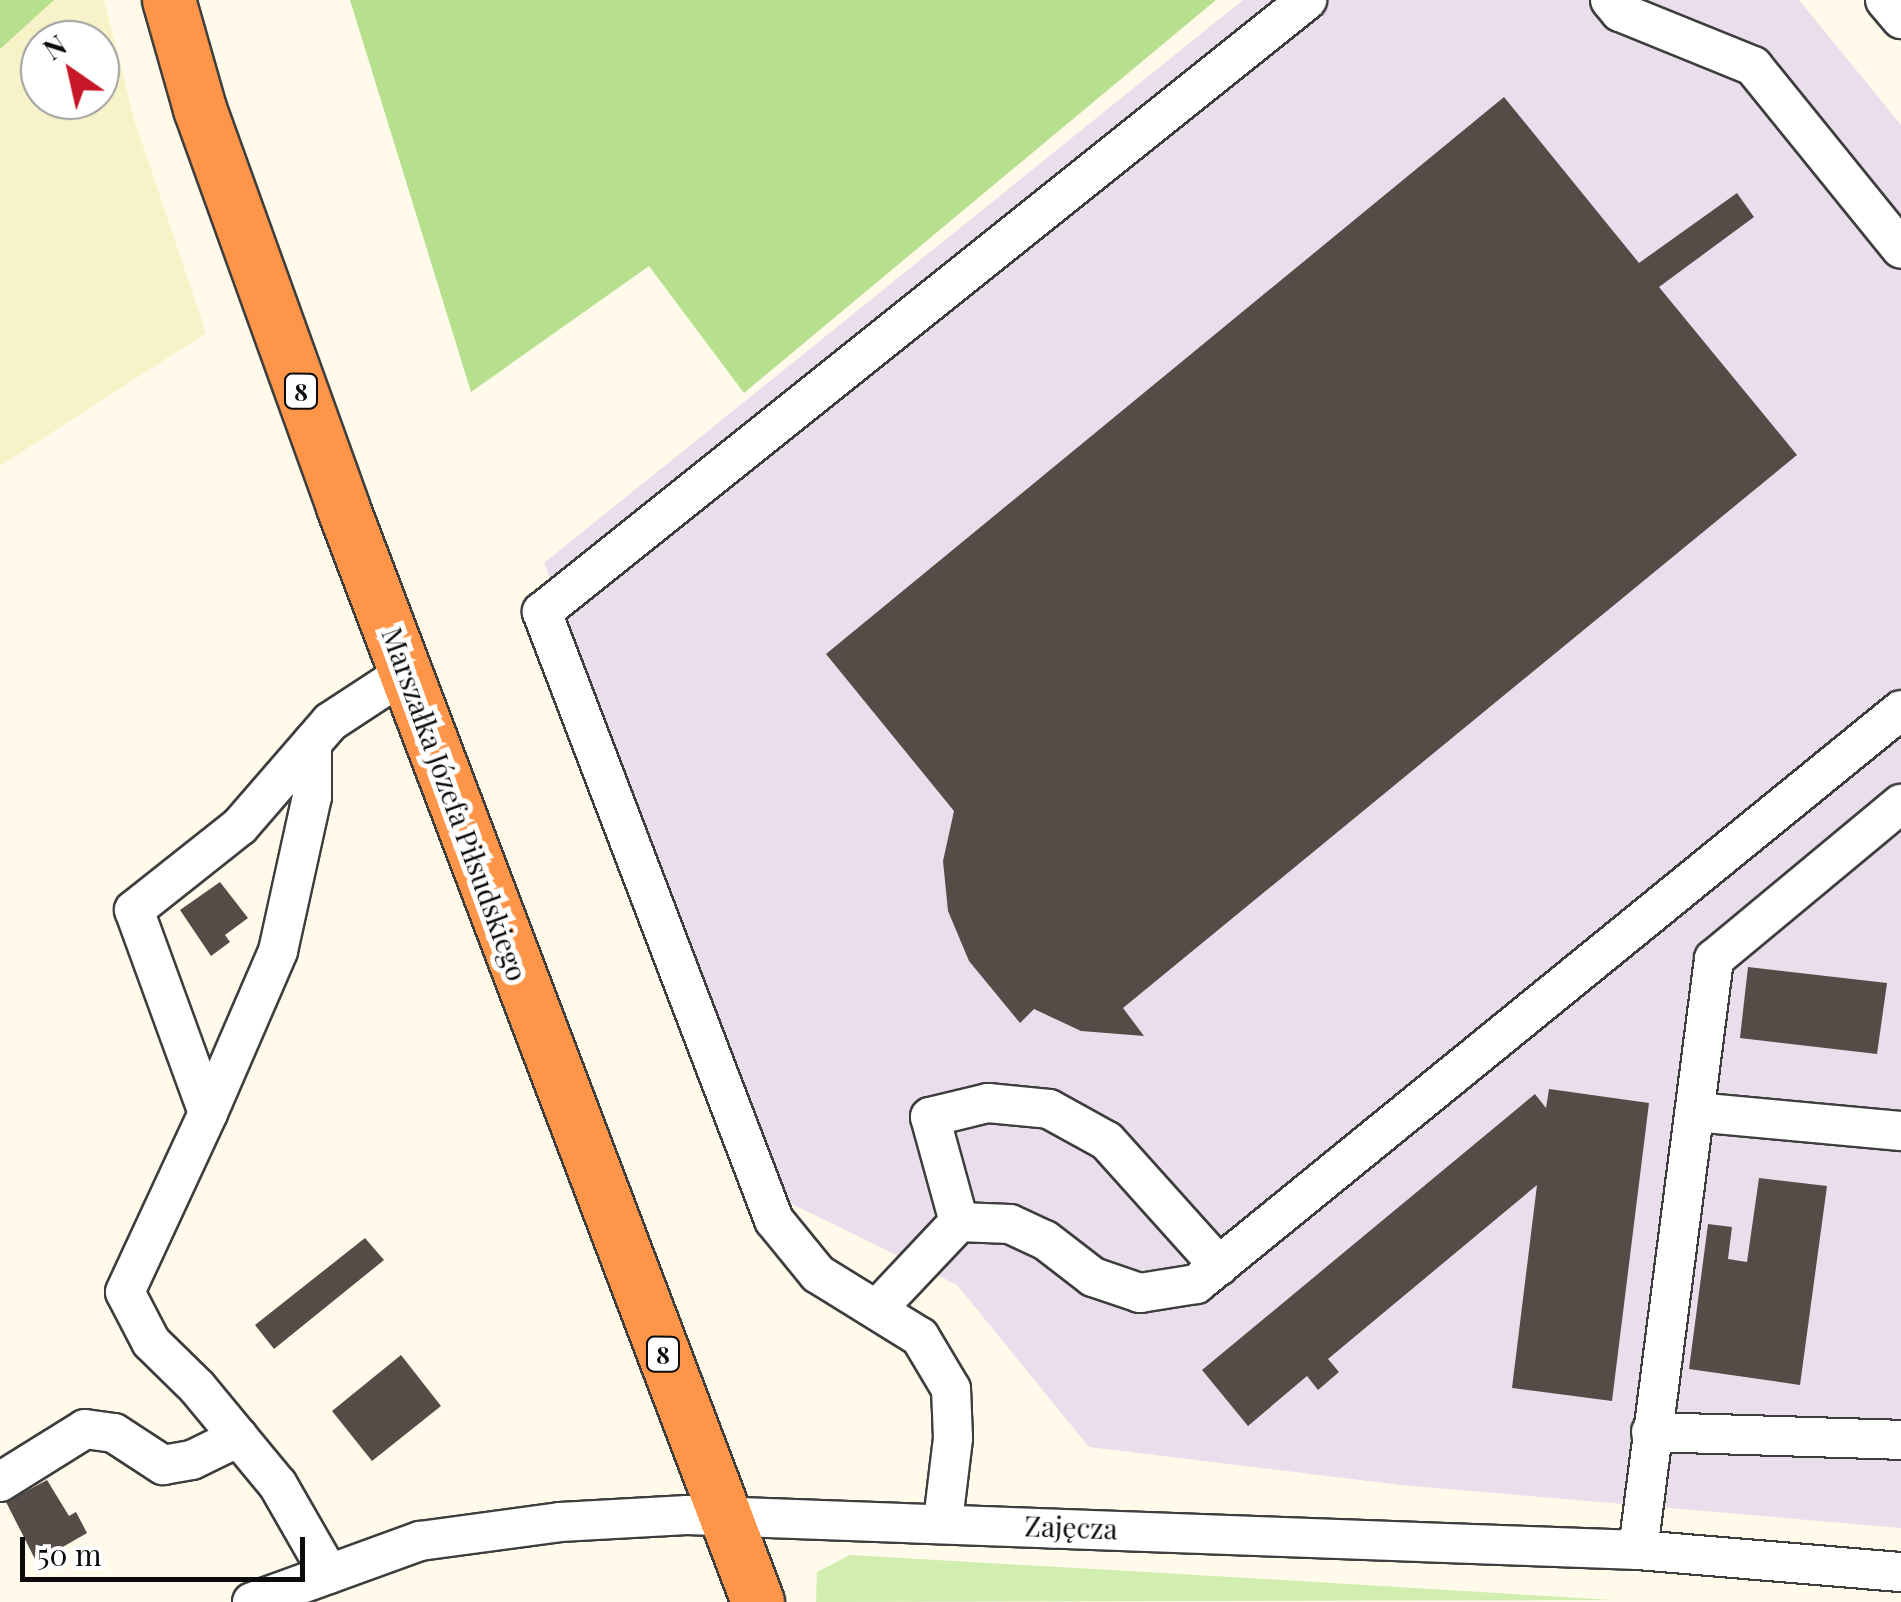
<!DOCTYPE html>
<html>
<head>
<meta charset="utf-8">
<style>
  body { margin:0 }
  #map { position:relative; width:1901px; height:1602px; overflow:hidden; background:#fffaea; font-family:"Playfair Display",serif }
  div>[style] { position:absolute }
  .industrial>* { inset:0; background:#eadeec }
  .farmland>* { inset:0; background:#f7f2c8 }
  .green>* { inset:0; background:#d2edb0 }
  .forest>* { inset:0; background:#b6df8e }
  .building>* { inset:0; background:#554c47 }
  .roads { filter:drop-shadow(2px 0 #3e3e3e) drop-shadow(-2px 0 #3e3e3e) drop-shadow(0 2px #3e3e3e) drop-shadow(0 -2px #3e3e3e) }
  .minor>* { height:38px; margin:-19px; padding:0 19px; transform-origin:19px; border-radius:19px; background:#fff }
  .highway>* { height:52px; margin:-26px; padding:0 26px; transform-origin:26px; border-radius:26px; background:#ff9548 }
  span { translate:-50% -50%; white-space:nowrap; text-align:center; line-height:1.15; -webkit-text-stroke:10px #fff; paint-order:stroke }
  .shield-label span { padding:2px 8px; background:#fff; border:2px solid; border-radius:8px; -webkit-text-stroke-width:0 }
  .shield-label { font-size:25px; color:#0b0b0b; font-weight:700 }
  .street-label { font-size:28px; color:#0b0b0b }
  .north { position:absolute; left:20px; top:20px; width:100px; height:100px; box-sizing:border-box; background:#fff; border:2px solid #9d9d9d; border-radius:50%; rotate:326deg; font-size:28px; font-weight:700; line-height:40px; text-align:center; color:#0b0b0b }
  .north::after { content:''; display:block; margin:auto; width:35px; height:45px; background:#c71827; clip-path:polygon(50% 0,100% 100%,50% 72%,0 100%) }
  .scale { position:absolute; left:20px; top:1537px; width:285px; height:45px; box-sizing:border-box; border:5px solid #0b0b0b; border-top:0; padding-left:12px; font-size:30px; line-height:35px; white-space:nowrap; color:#0b0b0b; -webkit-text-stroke:8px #fff; paint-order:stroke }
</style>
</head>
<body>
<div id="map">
  <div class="industrial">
    <div style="clip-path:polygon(1243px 0,1799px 0,1901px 125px,1901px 1528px,1401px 1485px,1089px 1447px,957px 1285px,790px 1203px,544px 563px)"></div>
  </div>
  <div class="farmland">
    <div style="clip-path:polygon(evenodd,0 0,104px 0,134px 119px,206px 333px,0 466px,0 0,40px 40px,100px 40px,100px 100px,40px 100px,40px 40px)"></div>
  </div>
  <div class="green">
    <div style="clip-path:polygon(850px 1555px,1248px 1578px,1613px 1600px,816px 1602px,817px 1572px)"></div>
  </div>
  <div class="forest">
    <div style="clip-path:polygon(0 0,54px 0,0 49px)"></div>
    <div style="clip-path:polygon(350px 0,1216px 0,744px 393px,649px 266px,471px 392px)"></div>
  </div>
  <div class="building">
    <div style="clip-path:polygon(1504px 97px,1639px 263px,1737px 193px,1754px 217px,1659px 287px,1797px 455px,1123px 1008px,1144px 1036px,1081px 1031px,1034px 1009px,1020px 1023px,969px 961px,948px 911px,943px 861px,954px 811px,826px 654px)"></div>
    <div style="clip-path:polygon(220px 882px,248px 918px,225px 935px,230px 942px,211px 956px,180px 910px)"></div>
    <div style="clip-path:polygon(1748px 967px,1887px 983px,1877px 1054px,1740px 1038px)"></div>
    <div style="clip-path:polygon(1549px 1089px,1649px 1103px,1612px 1401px,1512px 1388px,1537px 1185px,1328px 1359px,1339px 1372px,1318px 1390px,1307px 1376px,1248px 1426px,1202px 1370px,1535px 1094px,1546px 1108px)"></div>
    <div style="clip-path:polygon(1759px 1178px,1827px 1186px,1800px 1385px,1689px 1369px,1708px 1224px,1732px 1227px,1728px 1259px,1747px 1262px)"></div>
    <div style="clip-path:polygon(365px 1238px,384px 1260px,274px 1349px,255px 1325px)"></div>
    <div style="clip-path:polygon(401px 1355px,441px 1406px,372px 1461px,332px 1411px)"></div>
    <div style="clip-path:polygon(47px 1480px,69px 1516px,76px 1512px,87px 1533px,61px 1548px,63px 1553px,48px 1561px,45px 1555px,36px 1561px,6px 1502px)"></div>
  </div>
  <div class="roads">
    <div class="minor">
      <div style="left:1610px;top:0;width:16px;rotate:50deg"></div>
      <div style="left:1620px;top:12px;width:144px;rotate:22.1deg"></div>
      <div style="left:1753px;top:66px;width:235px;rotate:51deg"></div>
      <div style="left:1885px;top:0;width:25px;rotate:50deg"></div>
      <div style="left:1695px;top:1112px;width:207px;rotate:5.3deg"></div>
      <div style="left:208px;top:1113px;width:176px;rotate:-66.6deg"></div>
      <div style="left:278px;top:951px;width:158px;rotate:-77.6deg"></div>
      <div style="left:312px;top:797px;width:54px;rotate:-90deg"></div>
      <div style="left:959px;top:1222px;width:109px;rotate:-105.4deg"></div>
      <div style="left:930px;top:1117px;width:60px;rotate:-13.6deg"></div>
      <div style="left:988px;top:1103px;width:61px;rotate:5.6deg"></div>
      <div style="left:1049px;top:1109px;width:66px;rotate:28.9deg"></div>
      <div style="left:1107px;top:1141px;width:168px;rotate:48.1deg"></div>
      <div style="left:878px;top:1308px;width:118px;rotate:-46.7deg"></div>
      <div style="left:959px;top:1222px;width:51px;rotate:2.2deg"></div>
      <div style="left:1010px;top:1224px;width:38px;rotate:25deg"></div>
      <div style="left:1045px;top:1240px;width:61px;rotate:37.6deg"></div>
      <div style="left:1093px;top:1277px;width:50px;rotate:18.8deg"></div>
      <div style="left:1140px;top:1293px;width:57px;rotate:-9.1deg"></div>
      <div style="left:1196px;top:1284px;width:909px;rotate:-39.15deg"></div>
      <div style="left:1651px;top:1432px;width:250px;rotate:1.8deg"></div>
      <div style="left:0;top:1482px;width:100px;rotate:-31.9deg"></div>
      <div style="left:85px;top:1429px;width:29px;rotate:8deg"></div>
      <div style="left:114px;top:1433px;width:59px;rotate:33.1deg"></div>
      <div style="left:163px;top:1465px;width:29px;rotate:-10deg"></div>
      <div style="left:192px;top:1460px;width:52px;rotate:-26.1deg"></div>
      <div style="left:943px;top:1521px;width:84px;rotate:-83.1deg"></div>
      <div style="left:953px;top:1438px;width:49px;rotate:-92.3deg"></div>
      <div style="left:951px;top:1389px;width:61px;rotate:-120.8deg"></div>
      <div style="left:920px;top:1337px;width:120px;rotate:-148.3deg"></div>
      <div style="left:818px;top:1274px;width:70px;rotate:-129.2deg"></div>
      <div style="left:774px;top:1220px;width:651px;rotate:-110.89deg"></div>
      <div style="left:542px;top:612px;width:980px;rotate:-38.66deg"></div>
      <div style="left:1638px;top:1550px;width:596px;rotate:-82.67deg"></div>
      <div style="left:1714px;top:959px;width:243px;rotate:-39.7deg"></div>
      <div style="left:329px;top:1574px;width:103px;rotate:-119.8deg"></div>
      <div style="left:278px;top:1485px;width:127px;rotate:-129.6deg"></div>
      <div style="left:197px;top:1387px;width:64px;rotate:-135.6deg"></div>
      <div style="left:151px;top:1342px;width:56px;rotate:-117.5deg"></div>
      <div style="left:125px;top:1292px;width:197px;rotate:-65.1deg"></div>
      <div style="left:208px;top:1113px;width:216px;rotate:-110deg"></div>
      <div style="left:134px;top:910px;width:135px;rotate:-38.4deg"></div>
      <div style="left:240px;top:826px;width:138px;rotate:-49.1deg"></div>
      <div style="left:330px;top:722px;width:91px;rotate:-33.3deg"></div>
      <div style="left:252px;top:1602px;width:179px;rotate:-20deg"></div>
      <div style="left:420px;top:1541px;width:141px;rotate:-7.7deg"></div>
      <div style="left:560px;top:1522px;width:127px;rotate:-3.2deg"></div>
      <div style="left:687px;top:1515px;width:952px;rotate:2.11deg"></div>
      <div style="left:1638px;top:1550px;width:264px;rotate:4.8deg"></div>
    </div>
    <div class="highway">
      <div style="left:169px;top:0;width:113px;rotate:74.1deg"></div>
      <div style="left:200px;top:109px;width:423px;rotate:70.2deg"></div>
      <div style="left:343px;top:507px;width:1171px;rotate:69.24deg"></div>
    </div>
  </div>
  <div class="shield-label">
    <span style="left:301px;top:391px">8</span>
    <span style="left:663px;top:1354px">8</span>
  </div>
  <div class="street-label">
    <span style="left:455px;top:804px;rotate:70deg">Marszałka Józefa Piłsudskiego</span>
    <span style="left:1071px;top:1527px;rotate:2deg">Zajęcza</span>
  </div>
  <div class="north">N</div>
  <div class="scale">50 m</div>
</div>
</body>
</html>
